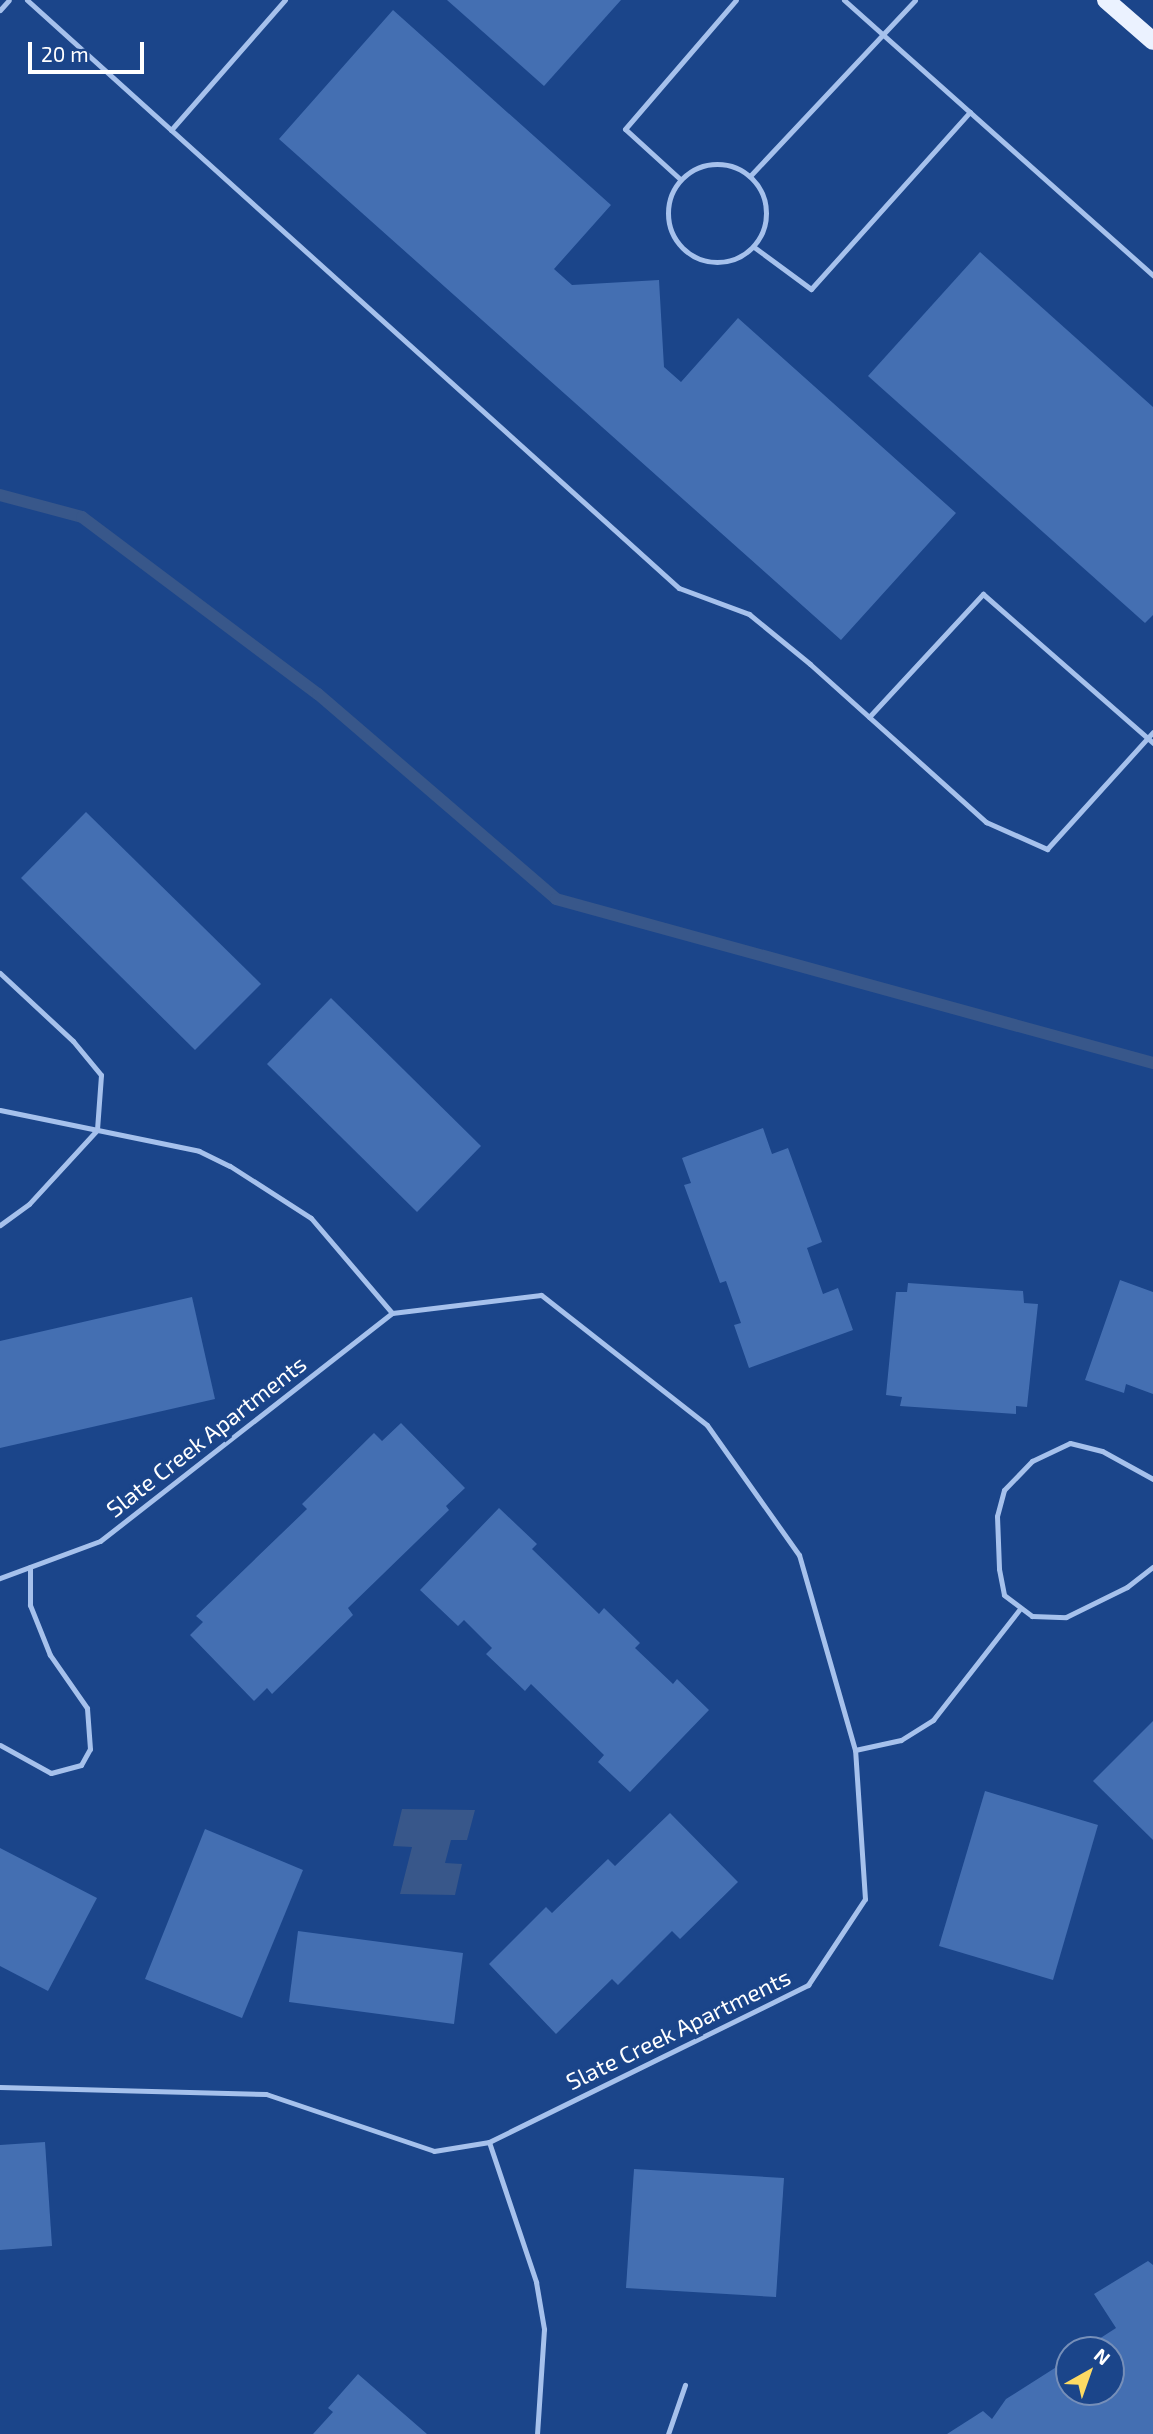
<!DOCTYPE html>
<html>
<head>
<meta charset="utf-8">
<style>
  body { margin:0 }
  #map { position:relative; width:1153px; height:2434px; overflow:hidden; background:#1b458a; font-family:"Exo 2",sans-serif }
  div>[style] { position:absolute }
  .water>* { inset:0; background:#38578a }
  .stream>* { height:12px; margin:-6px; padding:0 6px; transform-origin:6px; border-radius:6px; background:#38578a }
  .building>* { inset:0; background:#446fb2 }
  .lane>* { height:5px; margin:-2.5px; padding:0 2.5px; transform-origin:2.5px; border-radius:2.5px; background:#a6c1ec }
  .lane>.ring { margin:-2.5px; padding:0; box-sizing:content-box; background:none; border:5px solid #a6c1ec; border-radius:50% }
  .primary>* { height:18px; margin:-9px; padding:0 9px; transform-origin:9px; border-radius:9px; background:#ebf2ff }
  span { translate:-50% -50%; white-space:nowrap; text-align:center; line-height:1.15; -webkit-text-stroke:7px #1b458a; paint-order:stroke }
  .street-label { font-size:23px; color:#fff }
  .north { position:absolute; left:1055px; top:2336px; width:70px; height:70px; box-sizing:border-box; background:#1b458a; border:2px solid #768fb9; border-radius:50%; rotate:40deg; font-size:19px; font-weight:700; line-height:28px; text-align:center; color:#fff }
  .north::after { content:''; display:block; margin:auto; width:24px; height:32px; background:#fdda63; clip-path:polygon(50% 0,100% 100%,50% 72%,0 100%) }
  .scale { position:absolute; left:28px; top:42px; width:116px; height:32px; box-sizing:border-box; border:4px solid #fff; border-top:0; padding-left:9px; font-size:21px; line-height:24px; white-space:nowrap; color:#fff; -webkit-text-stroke:5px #1b458a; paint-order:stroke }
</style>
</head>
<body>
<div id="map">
  <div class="water">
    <div style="clip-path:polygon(402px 1809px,475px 1810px,467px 1840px,451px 1840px,445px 1863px,462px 1864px,455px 1895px,400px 1894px,412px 1847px,393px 1846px)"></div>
  </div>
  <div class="stream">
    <div style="left:0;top:495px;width:85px;rotate:15deg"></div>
    <div style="left:82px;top:517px;width:295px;rotate:36.9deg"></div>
    <div style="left:318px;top:694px;width:314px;rotate:40.7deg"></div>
    <div style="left:556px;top:899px;width:619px;rotate:15.36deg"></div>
  </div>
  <div class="building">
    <div style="clip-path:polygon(447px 0,621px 0,544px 86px)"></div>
    <div style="clip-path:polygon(393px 10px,611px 205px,554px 269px,572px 285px,659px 280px,664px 367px,681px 382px,738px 318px,956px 513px,841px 640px,279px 139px)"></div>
    <div style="clip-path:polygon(980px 252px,1153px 407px,1153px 615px,1145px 623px,868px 376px)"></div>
    <div style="clip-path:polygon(86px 812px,261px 984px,195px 1050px,21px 878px)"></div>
    <div style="clip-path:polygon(331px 998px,481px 1146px,417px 1212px,267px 1064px)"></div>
    <div style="clip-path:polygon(763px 1128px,772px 1154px,788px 1148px,822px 1242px,807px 1248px,823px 1294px,838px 1288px,853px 1330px,749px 1368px,734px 1325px,741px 1323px,726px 1281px,720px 1283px,684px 1185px,691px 1183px,682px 1158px)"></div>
    <div style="clip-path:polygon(1120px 1280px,1153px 1292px,1153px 1394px,1126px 1384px,1124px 1393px,1085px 1380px)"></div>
    <div style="clip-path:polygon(908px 1283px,1023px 1291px,1024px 1303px,1038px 1304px,1027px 1407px,1016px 1406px,1016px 1414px,900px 1406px,902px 1397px,886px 1395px,896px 1292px,907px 1292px)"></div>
    <div style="clip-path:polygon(192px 1297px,215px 1399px,0 1448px,0 1341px)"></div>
    <div style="clip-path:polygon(401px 1423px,465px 1488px,446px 1506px,449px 1510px,348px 1608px,353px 1615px,272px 1694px,267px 1688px,254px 1701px,190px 1635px,203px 1622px,196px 1616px,307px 1509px,302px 1504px,374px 1433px,382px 1441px)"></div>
    <div style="clip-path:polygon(499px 1508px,537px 1544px,532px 1549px,599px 1614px,604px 1608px,640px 1643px,635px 1648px,673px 1684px,677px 1679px,709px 1710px,630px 1792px,598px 1762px,604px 1755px,531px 1684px,525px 1691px,486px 1654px,492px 1648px,464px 1620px,458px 1626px,420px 1590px)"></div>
    <div style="clip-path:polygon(1153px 1721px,1153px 1840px,1093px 1781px)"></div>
    <div style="clip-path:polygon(985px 1791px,1098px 1825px,1053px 1980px,939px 1946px)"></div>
    <div style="clip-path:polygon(670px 1813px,738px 1882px,680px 1939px,672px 1931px,618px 1985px,612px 1979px,556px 2034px,489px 1964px,546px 1907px,552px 1913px,608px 1859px,615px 1866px)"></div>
    <div style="clip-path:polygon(205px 1829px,303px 1870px,242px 2018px,145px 1979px)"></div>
    <div style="clip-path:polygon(0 1848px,97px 1898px,48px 1991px,0 1966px)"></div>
    <div style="clip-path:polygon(298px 1931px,463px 1953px,454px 2024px,289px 2002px)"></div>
    <div style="clip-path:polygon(45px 2142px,52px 2246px,0 2250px,0 2145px)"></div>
    <div style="clip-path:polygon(634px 2169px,784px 2178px,776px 2297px,626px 2288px)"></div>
    <div style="clip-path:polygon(1148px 2261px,1153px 2265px,1153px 2434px,947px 2434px,983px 2411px,992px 2419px,1006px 2399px,1069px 2359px,1069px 2392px,1111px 2392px,1111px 2350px,1082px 2350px,1116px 2328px,1094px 2294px)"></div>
    <div style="clip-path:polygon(358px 2374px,427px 2434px,313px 2434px,333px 2412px,328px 2408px)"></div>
  </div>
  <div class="lane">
    <div style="left:27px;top:0;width:878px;rotate:42.05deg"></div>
    <div style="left:679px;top:588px;width:75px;rotate:20.4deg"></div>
    <div style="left:749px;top:614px;width:79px;rotate:39.3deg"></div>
    <div style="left:810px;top:664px;width:237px;rotate:41.9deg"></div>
    <div style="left:986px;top:822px;width:67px;rotate:23.9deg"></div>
    <div style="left:1047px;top:849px;width:158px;rotate:-47.8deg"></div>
    <div style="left:844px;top:0;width:414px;rotate:41.7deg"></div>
    <div style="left:0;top:10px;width:13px;rotate:-48deg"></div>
    <div style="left:171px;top:130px;width:173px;rotate:-48.8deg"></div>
    <div class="ring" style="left:668px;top:164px;width:93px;height:93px"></div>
    <div style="left:750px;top:176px;width:241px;rotate:-46.8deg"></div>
    <div style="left:680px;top:179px;width:74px;rotate:-137.7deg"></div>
    <div style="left:625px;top:129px;width:170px;rotate:-49.3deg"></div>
    <div style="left:754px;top:247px;width:71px;rotate:36.4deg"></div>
    <div style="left:811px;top:289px;width:238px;rotate:-48.1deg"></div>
    <div style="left:869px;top:717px;width:168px;rotate:-47.2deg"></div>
    <div style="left:983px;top:594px;width:226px;rotate:41.2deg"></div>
    <div style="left:0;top:973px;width:100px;rotate:43deg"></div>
    <div style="left:73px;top:1041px;width:44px;rotate:50.5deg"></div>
    <div style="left:101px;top:1075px;width:55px;rotate:94.2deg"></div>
    <div style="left:97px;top:1130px;width:100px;rotate:132.6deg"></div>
    <div style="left:29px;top:1204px;width:36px;rotate:144deg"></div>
    <div style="left:0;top:1110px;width:203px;rotate:11.6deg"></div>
    <div style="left:199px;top:1151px;width:34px;rotate:26deg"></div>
    <div style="left:230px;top:1166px;width:96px;rotate:32.7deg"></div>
    <div style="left:311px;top:1218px;width:125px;rotate:49.5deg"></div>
    <div style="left:392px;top:1313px;width:370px;rotate:142deg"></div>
    <div style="left:100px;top:1541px;width:107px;rotate:159.7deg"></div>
    <div style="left:1153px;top:1479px;width:58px;rotate:-151.2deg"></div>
    <div style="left:1102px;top:1451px;width:33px;rotate:-166deg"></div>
    <div style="left:1070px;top:1443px;width:42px;rotate:154.7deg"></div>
    <div style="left:1032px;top:1461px;width:40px;rotate:134deg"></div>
    <div style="left:1004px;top:1490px;width:27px;rotate:105deg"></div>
    <div style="left:997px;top:1516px;width:53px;rotate:87.8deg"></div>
    <div style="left:999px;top:1569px;width:26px;rotate:79deg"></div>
    <div style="left:1004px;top:1595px;width:35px;rotate:37deg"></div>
    <div style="left:1032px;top:1616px;width:34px;rotate:2deg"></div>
    <div style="left:1066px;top:1617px;width:68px;rotate:-26.2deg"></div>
    <div style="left:1127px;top:1587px;width:33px;rotate:-38deg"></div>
    <div style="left:0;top:1745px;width:58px;rotate:28.8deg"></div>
    <div style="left:51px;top:1773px;width:31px;rotate:-15deg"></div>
    <div style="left:81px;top:1765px;width:18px;rotate:-61deg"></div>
    <div style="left:90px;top:1749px;width:41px;rotate:-94.2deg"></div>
    <div style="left:87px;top:1708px;width:65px;rotate:-124.9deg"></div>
    <div style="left:50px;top:1655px;width:54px;rotate:-111.8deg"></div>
    <div style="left:30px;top:1605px;width:38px;rotate:-90deg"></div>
    <div style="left:855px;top:1750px;width:47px;rotate:-12.3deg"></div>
    <div style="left:901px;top:1740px;width:38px;rotate:-32deg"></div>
    <div style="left:933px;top:1720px;width:140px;rotate:-52deg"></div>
    <div style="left:0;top:2087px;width:266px;rotate:1.5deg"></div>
    <div style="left:266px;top:2094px;width:177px;rotate:18.7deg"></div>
    <div style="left:434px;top:2151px;width:56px;rotate:-9.3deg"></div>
    <div style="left:489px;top:2142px;width:356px;rotate:-26.2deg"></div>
    <div style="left:808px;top:1985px;width:103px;rotate:-56.5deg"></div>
    <div style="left:865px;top:1899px;width:149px;rotate:-93.8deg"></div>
    <div style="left:855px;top:1750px;width:203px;rotate:-106deg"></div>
    <div style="left:799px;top:1555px;width:159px;rotate:-125.3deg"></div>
    <div style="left:707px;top:1425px;width:211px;rotate:-141.9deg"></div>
    <div style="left:541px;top:1295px;width:150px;rotate:173.1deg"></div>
    <div style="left:489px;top:2142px;width:148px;rotate:71.4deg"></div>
    <div style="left:536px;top:2282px;width:48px;rotate:80.3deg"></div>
    <div style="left:544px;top:2329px;width:105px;rotate:93.8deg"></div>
    <div style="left:668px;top:2434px;width:52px;rotate:-70.9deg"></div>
  </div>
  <div class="primary">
    <div style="left:1106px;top:0;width:62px;rotate:41.1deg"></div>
  </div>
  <div class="street-label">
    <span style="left:206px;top:1436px;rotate:-38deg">Slate Creek Apartments</span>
    <span style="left:678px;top:2029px;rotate:-26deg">Slate Creek Apartments</span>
  </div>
  <div class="north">N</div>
  <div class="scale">20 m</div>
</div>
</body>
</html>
